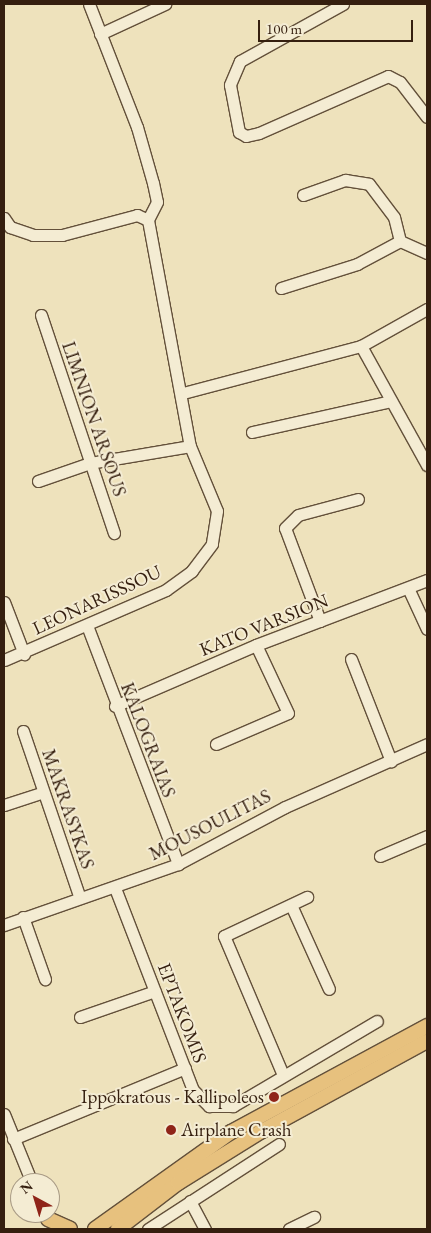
<!DOCTYPE html>
<html>
<head>
<meta charset="utf-8">
<style>
  body { margin:0 }
  #map { position:relative; width:431px; height:1233px; overflow:hidden; background:#eee2bc; font-family:"EB Garamond",serif }
  div>[style] { position:absolute }
  .roads { filter:drop-shadow(1px 0 #63503a) drop-shadow(-1px 0 #63503a) drop-shadow(0 1px #63503a) drop-shadow(0 -1px #63503a) }
  .minor>* { height:11px; margin:-5.5px; padding:0 5.5px; transform-origin:5.5px; border-radius:5.5px; background:#f4ecd3 }
  .major>* { height:14px; margin:-7px; padding:0 7px; transform-origin:7px; border-radius:7px; background:#e7c17e }
  .dots>* { width:14px; height:14px; translate:-50% -50%; box-sizing:border-box; border:2px solid #f4ecd3; border-radius:50% }
  span { translate:-50% -50%; white-space:nowrap; text-align:center; line-height:1.15; -webkit-text-stroke:4px #f4ecd3; paint-order:stroke }
  .street-label { font-size:19px; color:#351f0f }
  .poi-label { font-size:19px; color:#351f0f }
  .right { translate:-100% -50%; text-align:right }
  .left { translate:0 -50%; text-align:left }
  .frame { position:absolute; inset:0; border:5px solid #351f0f; pointer-events:none }
  .north { position:absolute; left:10px; top:1173px; width:50px; height:50px; box-sizing:border-box; background:#f4ecd3; border:1px solid #a89a85; border-radius:50%; rotate:321deg; font-size:14px; font-weight:700; line-height:20px; text-align:center; color:#351f0f }
  .north::after { content:''; display:block; margin:auto; width:18px; height:22px; background:#8f2418; clip-path:polygon(50% 0,100% 100%,50% 72%,0 100%) }
  .scale { position:absolute; left:258px; top:20px; width:155px; height:22px; box-sizing:border-box; border:2px solid #351f0f; border-top:0; padding-left:6px; font-size:15px; line-height:18px; white-space:nowrap; color:#351f0f; -webkit-text-stroke:4px #f4ecd3; paint-order:stroke }
</style>
</head>
<body>
<div id="map">
  <div class="roads">
    <div class="minor">
      <div style="left:89px;top:4px;width:132px;rotate:68.7deg"></div>
      <div style="left:137px;top:127px;width:58px;rotate:74.1deg"></div>
      <div style="left:153px;top:183px;width:19px;rotate:78deg"></div>
      <div style="left:157px;top:202px;width:20px;rotate:117deg"></div>
      <div style="left:343px;top:4px;width:118px;rotate:151deg"></div>
      <div style="left:240px;top:61px;width:26px;rotate:113deg"></div>
      <div style="left:230px;top:85px;width:48px;rotate:79.2deg"></div>
      <div style="left:239px;top:132px;width:8px;rotate:30deg"></div>
      <div style="left:246px;top:136px;width:13px;rotate:-13deg"></div>
      <div style="left:259px;top:133px;width:141px;rotate:-23.8deg"></div>
      <div style="left:388px;top:76px;width:13px;rotate:27deg"></div>
      <div style="left:400px;top:82px;width:44px;rotate:52.4deg"></div>
      <div style="left:100px;top:34px;width:72px;rotate:-24.8deg"></div>
      <div style="left:303px;top:195px;width:45px;rotate:-19.7deg"></div>
      <div style="left:345px;top:180px;width:24px;rotate:9deg"></div>
      <div style="left:369px;top:184px;width:41px;rotate:52.9deg"></div>
      <div style="left:394px;top:217px;width:25px;rotate:76deg"></div>
      <div style="left:4px;top:218px;width:11px;rotate:56deg"></div>
      <div style="left:10px;top:227px;width:24px;rotate:19deg"></div>
      <div style="left:33px;top:235px;width:29px"></div>
      <div style="left:62px;top:235px;width:78px;rotate:-14.9deg"></div>
      <div style="left:137px;top:215px;width:12px;rotate:24deg"></div>
      <div style="left:148px;top:220px;width:230px;rotate:79.5deg"></div>
      <div style="left:190px;top:446px;width:70px;rotate:67.4deg"></div>
      <div style="left:217px;top:511px;width:33px;rotate:99deg"></div>
      <div style="left:212px;top:544px;width:34px;rotate:127deg"></div>
      <div style="left:192px;top:571px;width:32px;rotate:144deg"></div>
      <div style="left:166px;top:590px;width:176px;rotate:156.6deg"></div>
      <div style="left:281px;top:288px;width:80px;rotate:-17.5deg"></div>
      <div style="left:357px;top:264px;width:49px;rotate:-28.1deg"></div>
      <div style="left:400px;top:241px;width:30px;rotate:24deg"></div>
      <div style="left:41px;top:315px;width:230px;rotate:71.5deg"></div>
      <div style="left:361px;top:346px;width:136px;rotate:61deg"></div>
      <div style="left:183px;top:393px;width:184px;rotate:-14.8deg"></div>
      <div style="left:361px;top:346px;width:76px;rotate:-29.3deg"></div>
      <div style="left:252px;top:432px;width:142px;rotate:-12.6deg"></div>
      <div style="left:38px;top:481px;width:55px;rotate:-19.1deg"></div>
      <div style="left:90px;top:463px;width:101px;rotate:-9.6deg"></div>
      <div style="left:408px;top:588px;width:45px;rotate:65.1deg"></div>
      <div style="left:4px;top:602px;width:56px;rotate:69deg"></div>
      <div style="left:320px;top:621px;width:99px;rotate:-110.6deg"></div>
      <div style="left:285px;top:528px;width:18px;rotate:-45deg"></div>
      <div style="left:298px;top:515px;width:62px;rotate:-14.9deg"></div>
      <div style="left:88px;top:628px;width:253px;rotate:69.1deg"></div>
      <div style="left:351px;top:659px;width:110px;rotate:68.6deg"></div>
      <div style="left:115px;top:706px;width:154px;rotate:-23.4deg"></div>
      <div style="left:256px;top:645px;width:183px;rotate:-20.8deg"></div>
      <div style="left:23px;top:731px;width:176px;rotate:71.2deg"></div>
      <div style="left:216px;top:744px;width:78px;rotate:-23.3deg"></div>
      <div style="left:288px;top:713px;width:75px;rotate:-115.2deg"></div>
      <div style="left:4px;top:805px;width:40px;rotate:-18deg"></div>
      <div style="left:380px;top:856px;width:51px;rotate:-23.1deg"></div>
      <div style="left:115px;top:888px;width:217px;rotate:68.9deg"></div>
      <div style="left:193px;top:1090px;width:23px;rotate:45deg"></div>
      <div style="left:209px;top:1106px;width:24px"></div>
      <div style="left:233px;top:1106px;width:167px;rotate:-30.6deg"></div>
      <div style="left:291px;top:905px;width:92px;rotate:65.7deg"></div>
      <div style="left:23px;top:917px;width:66px;rotate:70.5deg"></div>
      <div style="left:4px;top:925px;width:184px;rotate:-19.3deg"></div>
      <div style="left:178px;top:864px;width:121px;rotate:-28deg"></div>
      <div style="left:285px;top:807px;width:155px;rotate:-23.9deg"></div>
      <div style="left:80px;top:1017px;width:79px;rotate:-19.1deg"></div>
      <div style="left:283px;top:1075px;width:151px;rotate:-113deg"></div>
      <div style="left:224px;top:936px;width:92px;rotate:-25.2deg"></div>
      <div style="left:4px;top:1114px;width:74px;rotate:67.9deg"></div>
      <div style="left:13px;top:1139px;width:186px;rotate:-22.4deg"></div>
      <div style="left:190px;top:1201px;width:32px;rotate:62deg"></div>
      <div style="left:148px;top:1229px;width:156px;rotate:-33deg"></div>
      <div style="left:289px;top:1229px;width:28px;rotate:-26deg"></div>
    </div>
    <div class="major">
      <div style="left:48px;top:1219px;width:24px;rotate:24deg"></div>
      <div style="left:95px;top:1229px;width:167px;rotate:-35.5deg"></div>
      <div style="left:231px;top:1132px;width:223px;rotate:-28.4deg"></div>
      <div style="left:118px;top:1229px;width:76px;rotate:-37.5deg"></div>
      <div style="left:178px;top:1183px;width:99px;rotate:-31.8deg"></div>
      <div style="left:262px;top:1131px;width:188px;rotate:-28.6deg"></div>
    </div>
  </div>
  <div class="dots">
    <div style="left:274px;top:1097px;background:#8f2418"></div>
    <div style="left:171px;top:1130px;background:#8f2418"></div>
  </div>
  <div class="street-label">
    <span style="left:94px;top:419px;rotate:71deg">LIMNION ARSOUS</span>
    <span style="left:97px;top:600px;rotate:-25deg">LEONARISSSOU</span>
    <span style="left:264px;top:625px;rotate:-22deg">KATO VARSION</span>
    <span style="left:148px;top:740px;rotate:69deg">KALOGRAIAS</span>
    <span style="left:68px;top:809px;rotate:71deg">MAKRASYKAS</span>
    <span style="left:210px;top:825px;rotate:-27deg">MOUSOULITAS</span>
    <span style="left:182px;top:1013px;rotate:69deg">EPTAKOMIS</span>
  </div>
  <div class="poi-label">
    <span class="right" style="left:264px;top:1097px">Ippokratous - Kallipoleos</span>
    <span class="left" style="left:181px;top:1130px">Airplane Crash</span>
  </div>
  <div class="frame"></div>
  <div class="north">N</div>
  <div class="scale">100 m</div>
</div>
</body>
</html>
